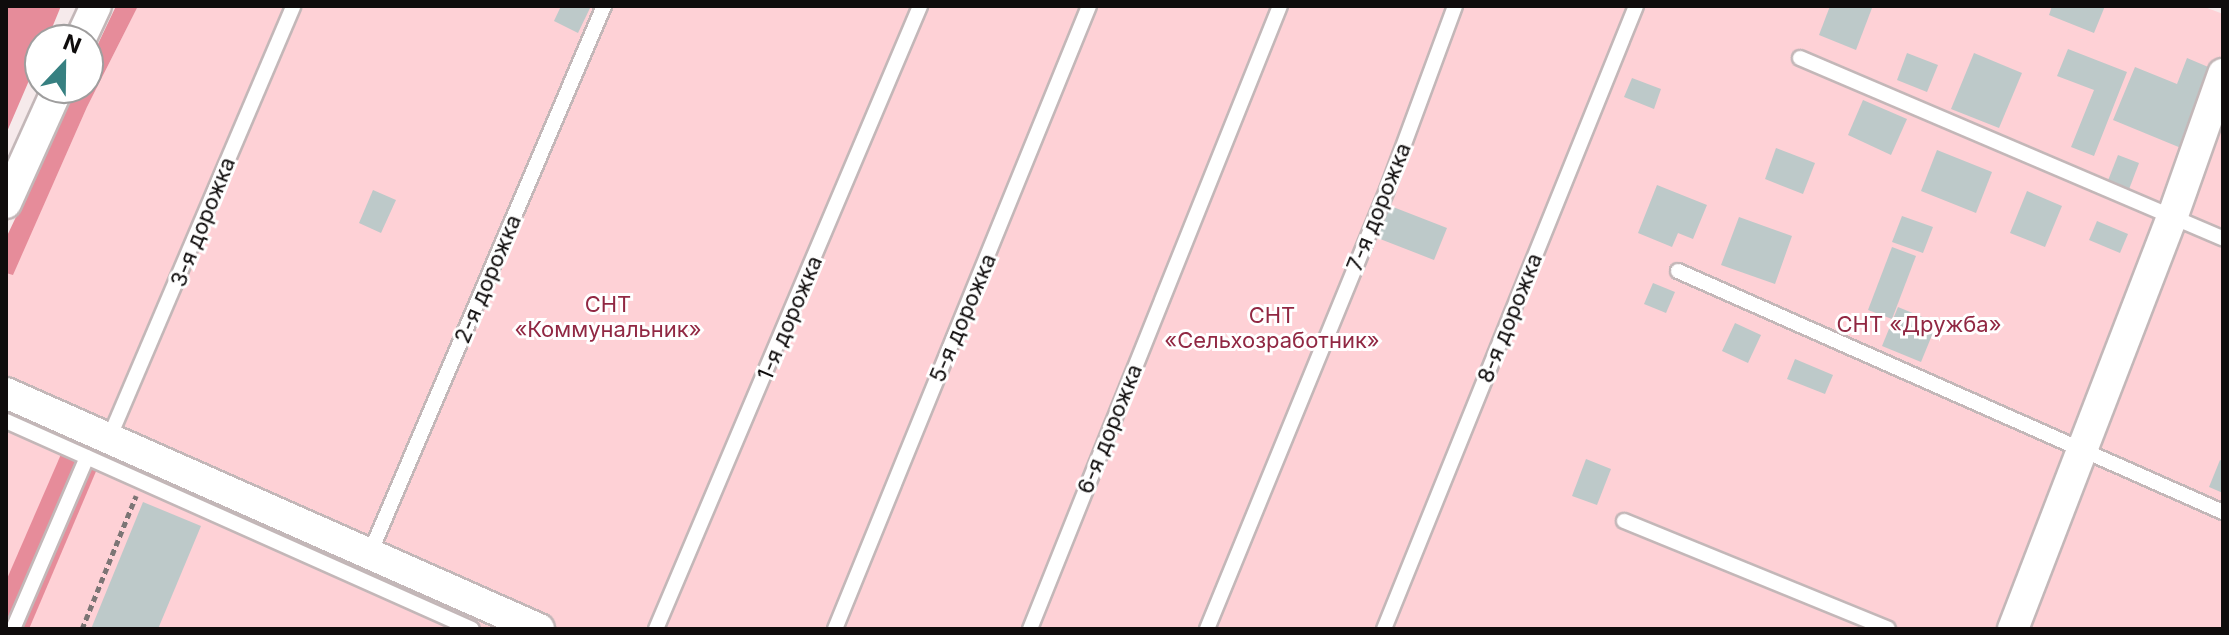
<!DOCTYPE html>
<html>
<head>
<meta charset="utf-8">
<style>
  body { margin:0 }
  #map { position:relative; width:2229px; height:635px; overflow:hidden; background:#f6eaeb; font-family:Inter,sans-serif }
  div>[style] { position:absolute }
  .green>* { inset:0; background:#fed1d6 }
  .forest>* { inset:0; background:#e68c9a }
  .building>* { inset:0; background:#bdc9c9 }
  .path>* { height:5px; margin-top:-2.5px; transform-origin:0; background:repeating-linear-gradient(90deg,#7c7575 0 6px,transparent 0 10px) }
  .roads { filter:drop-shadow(2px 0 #c3b7b8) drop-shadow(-2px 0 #c3b7b8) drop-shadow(0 2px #c3b7b8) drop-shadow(0 -2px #c3b7b8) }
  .lane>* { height:14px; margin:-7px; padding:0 7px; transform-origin:7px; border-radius:7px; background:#fff }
  .street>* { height:30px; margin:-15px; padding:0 15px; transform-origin:15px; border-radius:15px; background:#fff }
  span { translate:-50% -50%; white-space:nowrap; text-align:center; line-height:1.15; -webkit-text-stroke:6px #fff; paint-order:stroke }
  .street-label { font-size:22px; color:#0f0c0c }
  .park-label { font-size:22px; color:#912843 }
  .frame { position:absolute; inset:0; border:8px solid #0f0c0c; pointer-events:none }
  .north { position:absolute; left:24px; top:24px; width:80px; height:80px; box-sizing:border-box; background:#fff; border:2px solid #9f9e9e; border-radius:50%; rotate:22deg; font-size:22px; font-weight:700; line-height:32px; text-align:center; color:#0f0c0c }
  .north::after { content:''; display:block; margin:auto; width:28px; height:36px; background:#378081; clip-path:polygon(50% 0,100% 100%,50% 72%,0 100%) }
</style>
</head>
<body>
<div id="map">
  <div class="green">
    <div style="clip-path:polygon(138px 6px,2202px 6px,2223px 14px,2223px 629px,545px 629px,6px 390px,6px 273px,13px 274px,87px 107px)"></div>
    <div style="clip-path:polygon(6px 399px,513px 629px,6px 629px)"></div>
  </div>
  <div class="forest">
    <div style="clip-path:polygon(6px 6px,61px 6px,47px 40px,40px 40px,40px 55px,6px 134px)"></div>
    <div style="clip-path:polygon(116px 6px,138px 6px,87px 107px,13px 275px,6px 273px,6px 238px,77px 88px,88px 88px,88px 65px)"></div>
    <div style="clip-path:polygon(62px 452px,97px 469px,29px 629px,6px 629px,6px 581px)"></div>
  </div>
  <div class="building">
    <div style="clip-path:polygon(561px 6px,591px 6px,578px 33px,554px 21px)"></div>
    <div style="clip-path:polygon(1830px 6px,1872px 8px,1856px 50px,1819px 35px)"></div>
    <div style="clip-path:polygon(2052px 6px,2105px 6px,2094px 33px,2049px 15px)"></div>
    <div style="clip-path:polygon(2068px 49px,2127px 72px,2094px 156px,2071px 147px,2094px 90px,2057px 76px)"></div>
    <div style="clip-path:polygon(1907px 53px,1938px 65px,1927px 92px,1897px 80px)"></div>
    <div style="clip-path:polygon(1974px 53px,2022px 73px,1999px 128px,1951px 109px)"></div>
    <div style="clip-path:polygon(2187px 58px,2213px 69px,2181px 148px,2113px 120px,2135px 67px,2177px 84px)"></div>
    <div style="clip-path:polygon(1632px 78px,1661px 89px,1654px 109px,1624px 97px)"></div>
    <div style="clip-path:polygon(1863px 100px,1907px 119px,1891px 155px,1848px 135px)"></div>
    <div style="clip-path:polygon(1776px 148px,1815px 163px,1803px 194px,1765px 179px)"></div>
    <div style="clip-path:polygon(1937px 150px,1992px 172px,1976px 213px,1921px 191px)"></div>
    <div style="clip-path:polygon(2118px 155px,2139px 163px,2128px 192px,2107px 183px)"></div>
    <div style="clip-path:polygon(1657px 185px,1707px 205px,1693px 239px,1678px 233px,1672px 247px,1638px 233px)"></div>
    <div style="clip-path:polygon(373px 190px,396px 200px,381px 233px,359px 223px)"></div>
    <div style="clip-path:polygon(2027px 191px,2062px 206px,2045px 247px,2010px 233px)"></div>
    <div style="clip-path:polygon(1388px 205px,1447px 228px,1434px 260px,1375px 237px)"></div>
    <div style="clip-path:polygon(1902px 216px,1933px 227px,1923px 253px,1892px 242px)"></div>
    <div style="clip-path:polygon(1739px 217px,1792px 236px,1775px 284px,1721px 265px)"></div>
    <div style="clip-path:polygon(2097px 221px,2128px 234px,2120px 253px,2089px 240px)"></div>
    <div style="clip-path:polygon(1892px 247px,1916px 256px,1892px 319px,1868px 310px)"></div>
    <div style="clip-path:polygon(1653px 283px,1675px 292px,1666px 313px,1644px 304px)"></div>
    <div style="clip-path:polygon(1898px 307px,1937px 323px,1921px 362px,1882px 346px)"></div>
    <div style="clip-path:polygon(1735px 323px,1761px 335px,1748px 363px,1722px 351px)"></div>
    <div style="clip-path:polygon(1795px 359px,1833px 375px,1825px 394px,1787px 379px)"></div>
    <div style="clip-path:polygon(1586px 459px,1611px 469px,1597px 505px,1572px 496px)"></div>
    <div style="clip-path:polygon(2220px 460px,2223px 461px,2223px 493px,2209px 487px)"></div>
    <div style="clip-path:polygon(143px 502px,201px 526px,158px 629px,91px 629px)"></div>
  </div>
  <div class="path">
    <div style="left:82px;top:629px;width:144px;rotate:-67.9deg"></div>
  </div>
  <div class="roads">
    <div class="lane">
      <div style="left:1800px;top:58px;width:460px;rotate:23.1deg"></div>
      <div style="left:1678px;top:271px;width:596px;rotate:23.86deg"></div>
      <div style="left:6px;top:421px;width:510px;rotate:24.05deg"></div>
      <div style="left:110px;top:436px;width:467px;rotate:-66.9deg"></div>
      <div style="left:1624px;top:521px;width:285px;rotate:22.2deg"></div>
      <div style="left:370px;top:553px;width:595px;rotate:-66.84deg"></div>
      <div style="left:13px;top:629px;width:187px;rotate:-66.7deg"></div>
      <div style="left:656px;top:629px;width:677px;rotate:-67.03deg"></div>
      <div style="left:835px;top:629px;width:673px;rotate:-67.82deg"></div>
      <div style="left:1030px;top:629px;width:671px;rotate:-68.14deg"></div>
      <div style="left:1207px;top:629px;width:474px;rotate:-67.7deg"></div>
      <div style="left:1387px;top:190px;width:196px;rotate:-69.7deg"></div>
      <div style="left:1384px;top:629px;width:672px;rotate:-67.98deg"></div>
    </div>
    <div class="street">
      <div style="left:80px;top:40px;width:38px;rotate:-65deg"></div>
      <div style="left:6px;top:203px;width:126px;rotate:-65.7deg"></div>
      <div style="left:6px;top:393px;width:583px;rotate:23.88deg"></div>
      <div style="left:2013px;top:629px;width:441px;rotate:-68.9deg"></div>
      <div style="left:2172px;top:218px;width:153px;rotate:-70.5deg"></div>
    </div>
  </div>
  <div class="street-label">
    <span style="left:1379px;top:207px;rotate:-68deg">7-я дорожка</span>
    <span style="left:203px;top:222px;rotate:-68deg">3-я дорожка</span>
    <span style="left:488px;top:279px;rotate:-67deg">2-я дорожка</span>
    <span style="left:790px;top:318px;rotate:-67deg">1-я дорожка</span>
    <span style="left:963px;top:318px;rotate:-67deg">5-я дорожка</span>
    <span style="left:1510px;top:318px;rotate:-68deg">8-я дорожка</span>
    <span style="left:1110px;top:429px;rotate:-68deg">6-я дорожка</span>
  </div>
  <div class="park-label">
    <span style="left:608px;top:317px">СНТ<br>«Коммунальник»</span>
    <span style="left:1272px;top:328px">СНТ<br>«Сельхозработник»</span>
    <span style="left:1919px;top:325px">СНТ «Дружба»</span>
  </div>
  <div class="frame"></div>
  <div class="north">N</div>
</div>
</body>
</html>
